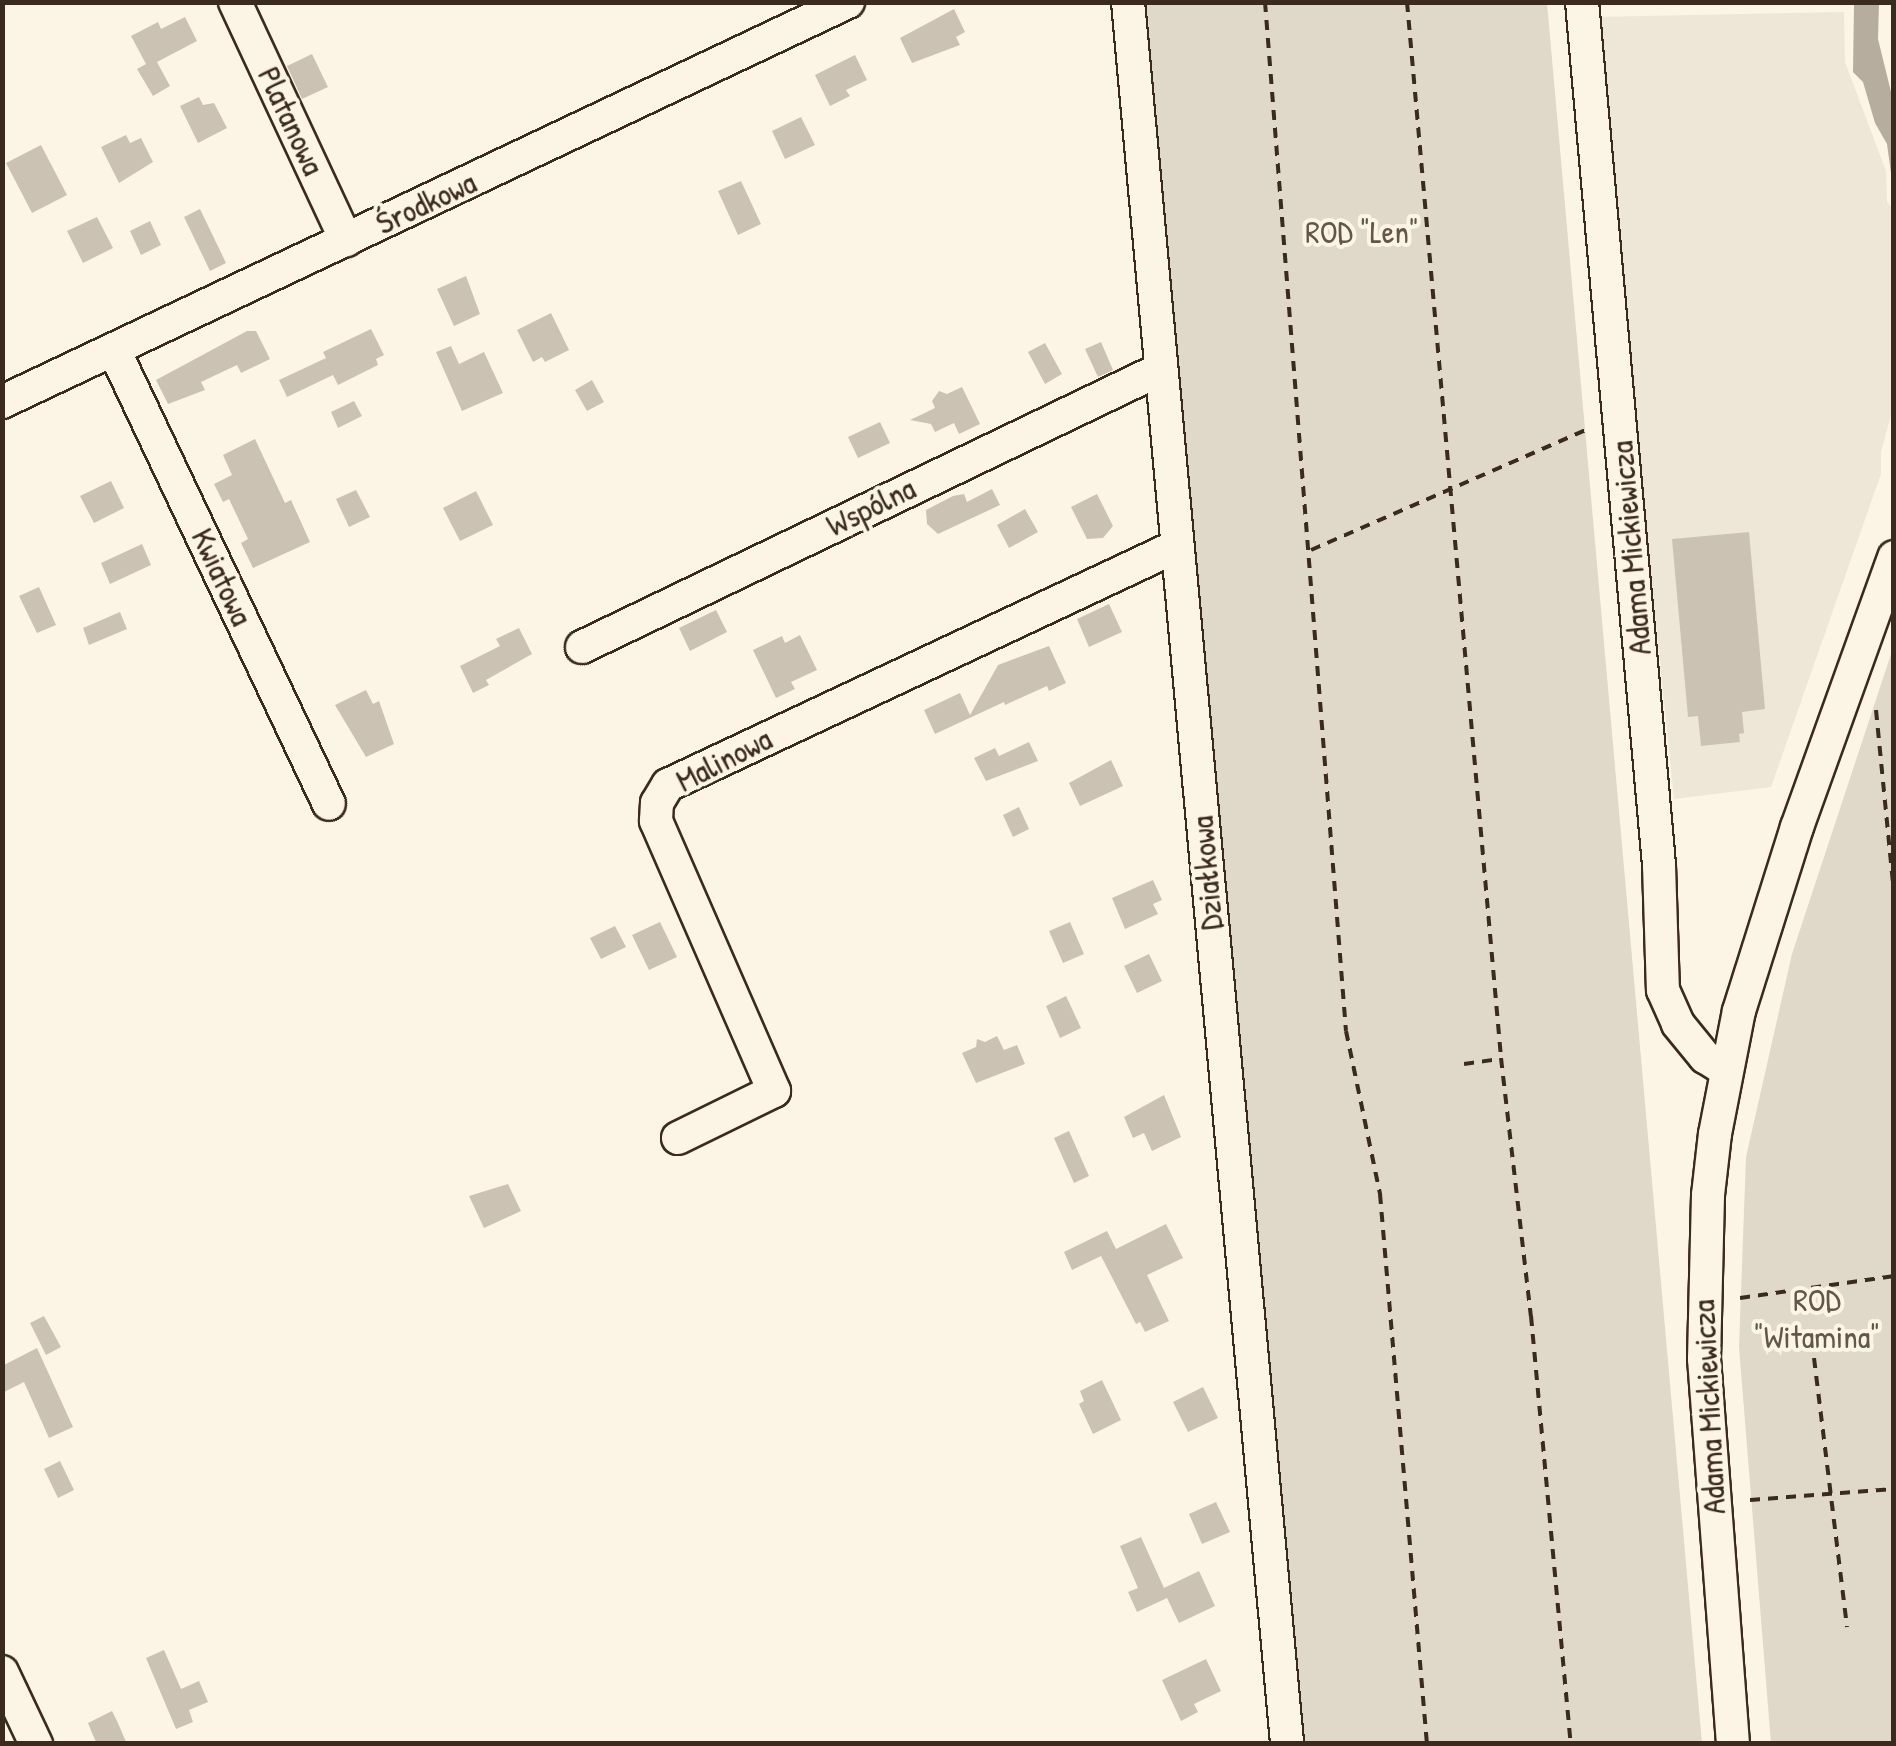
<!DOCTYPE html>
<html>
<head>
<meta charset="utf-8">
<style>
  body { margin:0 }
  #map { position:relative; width:1896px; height:1746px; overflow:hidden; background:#fcf5e5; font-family:"Patrick Hand",sans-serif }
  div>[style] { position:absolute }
  .built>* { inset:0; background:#eee6d6 }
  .green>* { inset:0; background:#e0d8c8 }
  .water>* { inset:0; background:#b7ad9e }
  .building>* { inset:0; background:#ccc2b3 }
  .path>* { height:4px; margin-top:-2px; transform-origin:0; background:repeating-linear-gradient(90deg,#3b2a1e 0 10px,transparent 0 18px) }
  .roads { filter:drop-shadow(2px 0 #3b2a1e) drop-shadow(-2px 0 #3b2a1e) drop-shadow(0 2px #3b2a1e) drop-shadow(0 -2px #3b2a1e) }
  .minor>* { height:32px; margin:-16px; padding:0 16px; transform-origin:16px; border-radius:16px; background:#fcf5e5 }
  span { translate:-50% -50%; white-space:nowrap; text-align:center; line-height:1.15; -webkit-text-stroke:8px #fcf5e5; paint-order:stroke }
  .street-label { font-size:32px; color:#3b2a1e }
  .park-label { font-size:32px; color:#645648 }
  .frame { position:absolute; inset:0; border:5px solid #3b2a1e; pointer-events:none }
</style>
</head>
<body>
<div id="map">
  <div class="built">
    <div style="clip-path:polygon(1844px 12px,1845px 62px,1886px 171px,1887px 202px,1894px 210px,1894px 404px,1881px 452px,1881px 474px,1771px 787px,1674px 799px,1594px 17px)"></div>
  </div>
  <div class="green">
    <div style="clip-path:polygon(1135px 3px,1547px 3px,1702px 1743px,1296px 1743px)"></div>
    <div style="clip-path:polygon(1893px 648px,1893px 1743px,1771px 1743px,1739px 1347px,1746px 1157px,1792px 954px)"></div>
  </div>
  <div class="water">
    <div style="clip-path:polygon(1854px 3px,1879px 3px,1878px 39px,1893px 100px,1893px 188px,1887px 144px,1875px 123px,1863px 82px,1853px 72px)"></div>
  </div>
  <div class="building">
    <div style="clip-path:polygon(954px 9px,965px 32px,956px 37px,960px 45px,912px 63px,900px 38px)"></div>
    <div style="clip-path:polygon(185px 17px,197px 41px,157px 62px,170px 86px,153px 96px,137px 69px,146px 64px,131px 36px,158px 22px,161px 29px)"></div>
    <div style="clip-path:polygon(312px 54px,328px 87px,302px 99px,287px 66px)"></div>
    <div style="clip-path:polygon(855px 55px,867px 80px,846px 90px,850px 96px,830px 106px,815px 75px)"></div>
    <div style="clip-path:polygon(199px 97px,203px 105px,214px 103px,227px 128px,198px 143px,180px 106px)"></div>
    <div style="clip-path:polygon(801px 117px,815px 145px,785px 159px,772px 131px)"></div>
    <div style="clip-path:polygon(126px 135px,130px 143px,141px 138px,153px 162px,119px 183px,101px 147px)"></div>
    <div style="clip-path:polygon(41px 145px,67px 195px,32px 213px,6px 163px)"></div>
    <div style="clip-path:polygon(741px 181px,761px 224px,738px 235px,718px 191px)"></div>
    <div style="clip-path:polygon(200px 209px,226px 263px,210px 271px,184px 217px)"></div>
    <div style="clip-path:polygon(97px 217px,113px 248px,83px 263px,67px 231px)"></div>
    <div style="clip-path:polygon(150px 221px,161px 245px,141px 255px,130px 231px)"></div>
    <div style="clip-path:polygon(466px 276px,480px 314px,454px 326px,437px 289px)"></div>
    <div style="clip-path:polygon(551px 313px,569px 350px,545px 362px,542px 357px,533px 362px,517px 330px)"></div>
    <div style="clip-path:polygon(371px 329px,384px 355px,376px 359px,378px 365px,338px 385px,333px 375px,287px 397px,279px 380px,326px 358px,323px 352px)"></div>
    <div style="clip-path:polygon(247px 331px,256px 331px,270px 359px,241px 373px,237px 365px,201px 382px,205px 390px,168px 404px,156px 380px)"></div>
    <div style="clip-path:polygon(1101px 342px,1113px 370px,1098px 377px,1085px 349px)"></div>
    <div style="clip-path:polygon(1045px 343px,1062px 374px,1045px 384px,1028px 352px)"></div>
    <div style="clip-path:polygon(451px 346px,459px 364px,484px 352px,503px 393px,462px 411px,436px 352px)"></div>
    <div style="clip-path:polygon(592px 380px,604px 402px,587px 411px,575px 390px)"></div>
    <div style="clip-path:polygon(962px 387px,980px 424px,959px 434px,954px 423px,935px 432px,931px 424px,910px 420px,935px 408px,932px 401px,939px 391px,947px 394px)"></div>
    <div style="clip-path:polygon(354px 401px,362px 416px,338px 428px,331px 412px)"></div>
    <div style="clip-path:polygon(880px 422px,890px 443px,858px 458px,848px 437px)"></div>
    <div style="clip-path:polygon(255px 439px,285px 503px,291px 500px,310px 542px,253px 568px,241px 543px,248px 539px,229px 499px,223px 502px,214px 484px,232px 475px,223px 455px)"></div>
    <div style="clip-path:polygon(111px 481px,124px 508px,94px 523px,80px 496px)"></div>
    <div style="clip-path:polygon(992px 489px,1000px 505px,938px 534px,927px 524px,926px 510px,953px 496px,964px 494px,967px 502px)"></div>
    <div style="clip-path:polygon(356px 490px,370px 517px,349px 527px,336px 499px)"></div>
    <div style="clip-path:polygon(476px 491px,493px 525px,460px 541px,443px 508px)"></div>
    <div style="clip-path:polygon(1097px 494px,1113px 526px,1103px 538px,1087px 539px,1071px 507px)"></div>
    <div style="clip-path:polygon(1025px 509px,1038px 532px,1009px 548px,997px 525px)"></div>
    <div style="clip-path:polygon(1749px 532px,1765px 709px,1742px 712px,1744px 733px,1739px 734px,1740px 742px,1701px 746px,1698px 716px,1688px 717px,1672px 539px)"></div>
    <div style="clip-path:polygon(142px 544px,151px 565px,110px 584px,101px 563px)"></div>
    <div style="clip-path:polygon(39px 587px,56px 625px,37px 633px,19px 596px)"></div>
    <div style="clip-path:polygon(1109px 604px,1122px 632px,1089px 647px,1077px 619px)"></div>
    <div style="clip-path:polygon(716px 610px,727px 632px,690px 651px,679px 628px)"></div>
    <div style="clip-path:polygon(120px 612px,127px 629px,89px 645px,83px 628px)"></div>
    <div style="clip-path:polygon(519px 628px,532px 654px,486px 680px,489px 685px,473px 693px,460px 666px,500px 646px,496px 639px)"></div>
    <div style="clip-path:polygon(800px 635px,817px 670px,791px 682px,795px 689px,776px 698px,753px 650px,782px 636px,785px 643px)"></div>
    <div style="clip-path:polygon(1049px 646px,1066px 683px,1049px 691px,1047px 686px,1005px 705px,1004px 702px,935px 734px,924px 710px,960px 693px,970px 715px,998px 665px)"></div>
    <div style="clip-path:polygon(366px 690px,373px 704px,379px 701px,394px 744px,366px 757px,335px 705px)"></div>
    <div style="clip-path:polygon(1029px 742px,1038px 761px,986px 781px,974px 758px,995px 748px,999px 756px)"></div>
    <div style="clip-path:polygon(1111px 760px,1123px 786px,1080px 806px,1069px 783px)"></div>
    <div style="clip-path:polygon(1019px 807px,1029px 829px,1013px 837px,1003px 815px)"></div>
    <div style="clip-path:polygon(1153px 880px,1162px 900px,1153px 904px,1158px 914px,1125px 929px,1112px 898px)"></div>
    <div style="clip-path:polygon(660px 922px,677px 957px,649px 970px,632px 935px)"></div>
    <div style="clip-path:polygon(1070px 922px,1084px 954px,1063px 963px,1049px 931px)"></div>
    <div style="clip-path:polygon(615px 926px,626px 947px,601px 959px,590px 938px)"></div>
    <div style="clip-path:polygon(1149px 954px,1162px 981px,1137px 993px,1124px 966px)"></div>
    <div style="clip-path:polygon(1066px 996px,1081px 1028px,1060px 1038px,1046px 1006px)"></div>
    <div style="clip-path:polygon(997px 1036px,1004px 1050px,1017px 1045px,1025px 1064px,976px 1083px,962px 1053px,976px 1047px,977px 1039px,985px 1042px)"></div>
    <div style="clip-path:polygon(1164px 1095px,1181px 1137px,1152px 1151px,1144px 1133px,1133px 1138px,1124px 1117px)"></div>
    <div style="clip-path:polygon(1069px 1131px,1089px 1176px,1074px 1183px,1054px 1138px)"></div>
    <div style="clip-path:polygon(508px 1184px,521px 1211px,484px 1228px,469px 1196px)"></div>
    <div style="clip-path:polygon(1166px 1224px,1183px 1258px,1147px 1275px,1169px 1321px,1145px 1332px,1140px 1322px,1136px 1324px,1101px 1256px,1072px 1270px,1064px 1252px,1107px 1231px,1116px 1249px)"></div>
    <div style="clip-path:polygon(44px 1316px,61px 1347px,46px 1355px,30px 1323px)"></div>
    <div style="clip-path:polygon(37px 1348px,73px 1427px,49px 1438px,24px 1382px,2px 1393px,2px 1366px)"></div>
    <div style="clip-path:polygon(1102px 1380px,1121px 1420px,1093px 1434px,1079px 1404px,1084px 1401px,1080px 1391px)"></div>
    <div style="clip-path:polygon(1203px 1387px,1218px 1418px,1188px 1432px,1173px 1402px)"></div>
    <div style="clip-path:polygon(60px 1461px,74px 1490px,58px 1498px,44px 1469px)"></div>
    <div style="clip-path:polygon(1216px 1502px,1230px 1532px,1202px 1544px,1189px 1514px)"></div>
    <div style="clip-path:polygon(1141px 1537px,1164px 1588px,1199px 1571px,1215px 1606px,1179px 1623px,1167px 1598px,1137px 1612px,1128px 1592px,1138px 1588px,1120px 1546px)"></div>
    <div style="clip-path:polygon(164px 1650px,181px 1689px,199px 1681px,208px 1702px,189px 1710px,193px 1722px,176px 1729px,146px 1658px)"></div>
    <div style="clip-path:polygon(1206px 1659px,1221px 1691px,1194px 1704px,1198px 1712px,1181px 1721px,1162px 1680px)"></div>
    <div style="clip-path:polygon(112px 1711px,117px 1721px,127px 1744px,97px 1744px,92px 1733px,88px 1723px)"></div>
  </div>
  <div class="path">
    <div style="left:1265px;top:2px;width:1032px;rotate:85.5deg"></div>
    <div style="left:1346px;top:1031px;width:167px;rotate:78.2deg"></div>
    <div style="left:1380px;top:1194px;width:552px;rotate:85.12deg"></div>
    <div style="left:1407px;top:2px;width:1060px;rotate:84.91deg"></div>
    <div style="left:1501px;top:1058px;width:260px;rotate:83.4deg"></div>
    <div style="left:1531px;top:1316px;width:430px;rotate:84.7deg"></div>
    <div style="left:1311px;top:550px;width:300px;rotate:-23.6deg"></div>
    <div style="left:1876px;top:710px;width:184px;rotate:84.4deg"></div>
    <div style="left:1464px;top:1064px;width:35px;rotate:-8deg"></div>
    <div style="left:1740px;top:1298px;width:156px;rotate:-8.1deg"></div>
    <div style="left:1814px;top:1358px;width:271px;rotate:83deg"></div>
    <div style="left:1750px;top:1500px;width:144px;rotate:-4.4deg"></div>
  </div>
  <div class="roads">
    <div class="minor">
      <div style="left:235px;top:2px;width:263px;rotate:65deg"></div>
      <div style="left:1128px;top:2px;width:1749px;rotate:84.78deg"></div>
      <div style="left:1582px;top:2px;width:866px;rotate:84.9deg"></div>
      <div style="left:1659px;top:865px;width:125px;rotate:88.2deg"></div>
      <div style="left:1663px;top:990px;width:37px;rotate:66deg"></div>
      <div style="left:1678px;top:1024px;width:43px;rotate:50.7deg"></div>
      <div style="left:1705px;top:1057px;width:25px;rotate:32deg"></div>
      <div style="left:114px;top:350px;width:502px;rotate:64.66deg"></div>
      <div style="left:2px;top:402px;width:936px;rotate:-25.31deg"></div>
      <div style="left:582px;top:647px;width:642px;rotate:-25.65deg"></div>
      <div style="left:678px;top:1138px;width:107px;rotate:-26.1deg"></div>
      <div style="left:774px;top:1091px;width:295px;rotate:-113.6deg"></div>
      <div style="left:656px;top:821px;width:18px;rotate:-87deg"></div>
      <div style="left:657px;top:803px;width:21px;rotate:-59deg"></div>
      <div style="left:668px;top:785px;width:562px;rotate:-25.15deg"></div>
      <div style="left:2px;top:1672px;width:80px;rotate:64.7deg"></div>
      <div style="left:1733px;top:1744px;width:386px;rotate:-94.3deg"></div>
      <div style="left:1704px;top:1359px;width:164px;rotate:-88.6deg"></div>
      <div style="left:1708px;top:1195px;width:61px;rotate:-83.5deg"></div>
      <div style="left:1715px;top:1134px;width:125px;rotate:-79deg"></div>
      <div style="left:1739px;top:1011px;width:193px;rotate:-72.5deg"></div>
      <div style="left:1797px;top:827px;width:287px;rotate:-70.2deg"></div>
    </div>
  </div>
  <div class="street-label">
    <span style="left:291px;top:121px;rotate:65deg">Platanowa</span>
    <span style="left:426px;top:203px;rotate:-25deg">Środkowa</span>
    <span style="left:871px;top:507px;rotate:-26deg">Wspólna</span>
    <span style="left:1631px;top:548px;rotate:-95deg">Adama Mickiewicza</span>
    <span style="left:222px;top:577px;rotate:65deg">Kwiatowa</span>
    <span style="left:724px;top:760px;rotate:-27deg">Malinowa</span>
    <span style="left:1207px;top:873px;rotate:-95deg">Działkowa</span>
    <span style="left:1709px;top:1407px;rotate:-93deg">Adama Mickiewicza</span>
  </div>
  <div class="park-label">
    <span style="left:1362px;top:232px">ROD "Len"</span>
    <span style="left:1817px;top:1319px">ROD<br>"Witamina"</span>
  </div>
  <div class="frame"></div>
</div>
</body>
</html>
